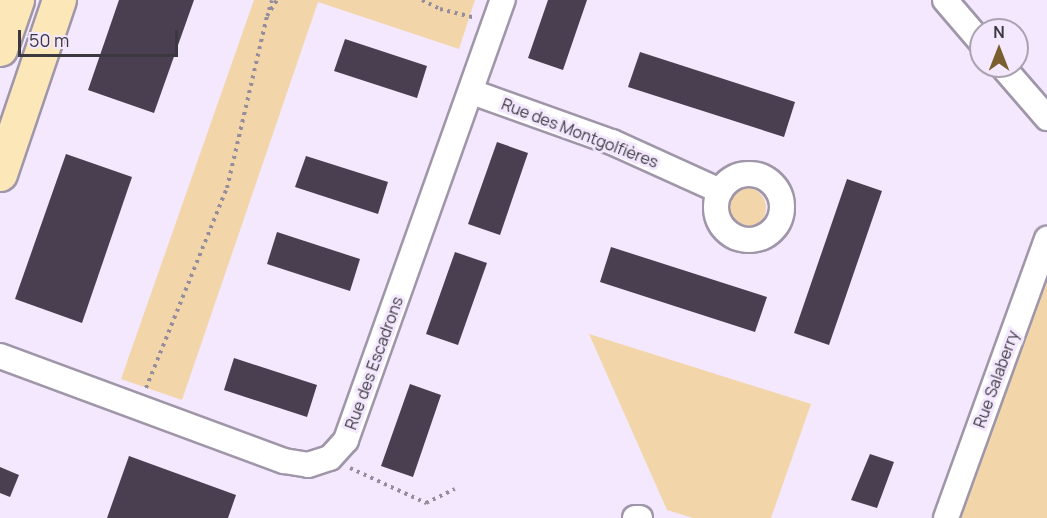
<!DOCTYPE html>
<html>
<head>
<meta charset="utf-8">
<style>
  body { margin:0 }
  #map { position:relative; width:1047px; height:518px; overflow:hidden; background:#f3e8fd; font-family:Manrope,sans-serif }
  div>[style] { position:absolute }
  .green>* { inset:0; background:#f2d6aa }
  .round { border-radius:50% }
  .building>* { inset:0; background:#493f50 }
  .path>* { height:4px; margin-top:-2px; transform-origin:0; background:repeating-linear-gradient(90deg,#958d9c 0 3px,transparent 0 7.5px) }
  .roads { filter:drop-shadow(2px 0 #a096a9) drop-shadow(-2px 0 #a096a9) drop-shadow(0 2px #a096a9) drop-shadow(0 -2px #a096a9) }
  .street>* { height:24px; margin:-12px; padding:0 12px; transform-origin:12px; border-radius:12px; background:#fff }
  .street>.ring { margin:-12px; padding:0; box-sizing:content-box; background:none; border:24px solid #fff; border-radius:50% }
  .secondary>* { height:33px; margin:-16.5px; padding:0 16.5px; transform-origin:16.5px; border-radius:16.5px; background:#fce7b9 }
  span { translate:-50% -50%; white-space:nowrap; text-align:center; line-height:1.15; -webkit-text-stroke:6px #f3e8fd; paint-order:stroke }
  .street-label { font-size:16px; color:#3c3840 }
  .north { position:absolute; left:969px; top:18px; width:60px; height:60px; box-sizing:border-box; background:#f3e8fd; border:2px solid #aaa2b1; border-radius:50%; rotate:0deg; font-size:16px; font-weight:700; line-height:24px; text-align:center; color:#3c3840 }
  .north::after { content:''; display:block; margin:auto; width:21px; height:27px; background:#795e30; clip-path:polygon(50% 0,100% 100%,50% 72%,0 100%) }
  .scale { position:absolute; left:18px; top:30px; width:160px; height:27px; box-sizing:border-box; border:3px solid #3c3840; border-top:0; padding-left:8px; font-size:18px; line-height:21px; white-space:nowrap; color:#3c3840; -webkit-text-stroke:4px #f3e8fd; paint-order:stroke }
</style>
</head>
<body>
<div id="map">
  <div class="green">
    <div style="clip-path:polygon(254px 0,475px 0,459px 49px,318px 2px,182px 400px,121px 379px)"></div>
    <div class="round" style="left:724px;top:187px;width:42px;height:42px"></div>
    <div style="clip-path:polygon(1047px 273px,1047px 518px,956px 518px)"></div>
    <div style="clip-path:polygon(589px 334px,811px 404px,771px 518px,693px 518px,667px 510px)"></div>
  </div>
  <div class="building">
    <div style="clip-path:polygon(119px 0,194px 0,154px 113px,88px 90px)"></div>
    <div style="clip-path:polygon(548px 0,587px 0,563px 70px,528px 58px)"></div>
    <div style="clip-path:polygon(345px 39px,427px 66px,417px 98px,334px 71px)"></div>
    <div style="clip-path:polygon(640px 52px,795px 102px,784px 137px,628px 87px)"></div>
    <div style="clip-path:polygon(497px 142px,528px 153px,500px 235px,468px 224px)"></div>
    <div style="clip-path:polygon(66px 154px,132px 177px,82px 323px,15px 299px)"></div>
    <div style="clip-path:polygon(306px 156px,388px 182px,378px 214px,295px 187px)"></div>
    <div style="clip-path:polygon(847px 179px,882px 191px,829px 345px,794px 333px)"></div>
    <div style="clip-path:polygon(277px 232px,360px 259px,350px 291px,267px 264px)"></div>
    <div style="clip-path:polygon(611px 247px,767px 297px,755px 332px,600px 282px)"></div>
    <div style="clip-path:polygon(455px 252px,487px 263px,458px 345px,426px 334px)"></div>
    <div style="clip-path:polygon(234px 358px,317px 385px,307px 417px,224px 390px)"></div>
    <div style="clip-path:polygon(410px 384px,441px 395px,413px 477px,381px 466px)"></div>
    <div style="clip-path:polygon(870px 454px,894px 462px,877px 508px,851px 500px)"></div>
    <div style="clip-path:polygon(129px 456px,236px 495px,228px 518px,107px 518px)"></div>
    <div style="clip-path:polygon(0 467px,19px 475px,10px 497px,0 493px)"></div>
  </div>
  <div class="path">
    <div style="left:422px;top:0;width:20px;rotate:27deg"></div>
    <div style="left:440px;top:9px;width:36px;rotate:14deg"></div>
    <div style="left:269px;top:10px;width:10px;rotate:-73deg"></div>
    <div style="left:146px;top:388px;width:216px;rotate:-68deg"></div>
    <div style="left:227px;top:188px;width:177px;rotate:-76.9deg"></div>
    <div style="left:267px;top:16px;width:19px;rotate:-58deg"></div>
    <div style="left:350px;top:468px;width:84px;rotate:24.7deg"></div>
    <div style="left:426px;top:503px;width:32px;rotate:-26deg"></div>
  </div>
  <div class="roads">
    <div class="street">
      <div style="left:945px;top:0;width:55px;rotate:49.4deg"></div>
      <div style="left:1002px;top:66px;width:69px;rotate:49.1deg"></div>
      <div style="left:472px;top:92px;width:149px;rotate:19.7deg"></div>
      <div style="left:612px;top:142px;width:119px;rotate:24.4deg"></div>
      <div class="ring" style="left:716px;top:174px;width:42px;height:42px"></div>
      <div style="left:0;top:356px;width:303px;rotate:20.3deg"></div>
      <div style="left:284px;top:461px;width:24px;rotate:9deg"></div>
      <div style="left:308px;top:465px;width:23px;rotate:-18deg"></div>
      <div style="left:330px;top:458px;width:24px;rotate:-48deg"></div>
      <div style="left:346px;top:440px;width:467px;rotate:-70.4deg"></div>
      <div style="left:635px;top:518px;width:5px"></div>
      <div style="left:946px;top:518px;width:297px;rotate:-70.1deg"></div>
    </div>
    <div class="secondary">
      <div style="left:0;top:49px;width:52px;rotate:-70.9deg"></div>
      <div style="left:0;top:174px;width:184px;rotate:-71.3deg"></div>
    </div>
  </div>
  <div class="street-label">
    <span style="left:580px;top:133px;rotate:21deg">Rue des Montgolfières</span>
    <span style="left:374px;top:363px;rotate:-70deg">Rue des Escadrons</span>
    <span style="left:996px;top:379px;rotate:-70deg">Rue Salaberry</span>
  </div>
  <div class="north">N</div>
  <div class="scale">50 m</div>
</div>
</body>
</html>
